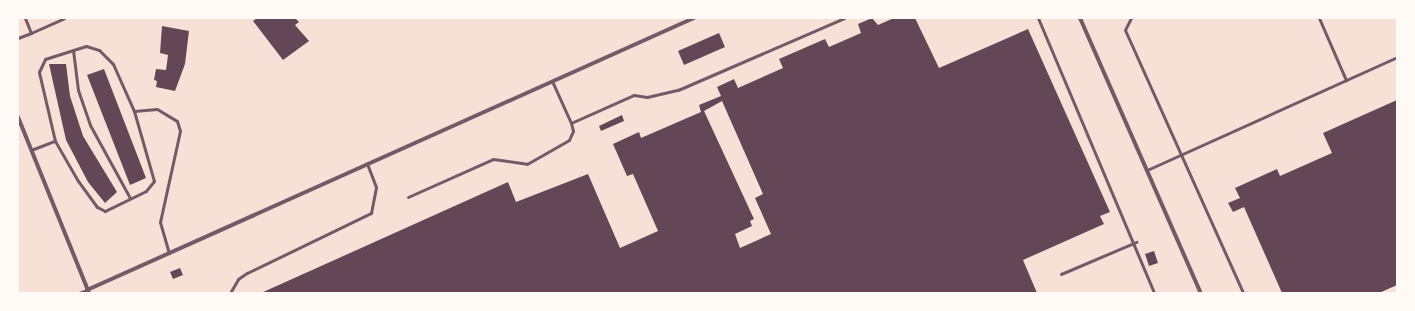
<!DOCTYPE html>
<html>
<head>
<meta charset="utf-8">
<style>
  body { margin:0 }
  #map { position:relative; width:1415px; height:311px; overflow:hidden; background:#f7e1d7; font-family:"DejaVu Sans",sans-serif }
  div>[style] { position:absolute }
  .building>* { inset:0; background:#644757 }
  .service>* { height:3px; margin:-1.5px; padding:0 1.5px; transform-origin:1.5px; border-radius:1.5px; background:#755966 }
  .minor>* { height:4px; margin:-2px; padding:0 2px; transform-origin:2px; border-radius:2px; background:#755966 }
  span { translate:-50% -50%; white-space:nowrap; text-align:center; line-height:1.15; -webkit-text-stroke:3.5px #fffaf5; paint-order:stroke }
  .frame { position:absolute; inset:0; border:19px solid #fffaf5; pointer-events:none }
</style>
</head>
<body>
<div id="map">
  <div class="building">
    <div style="clip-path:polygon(257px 18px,295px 18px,299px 22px,295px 25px,309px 41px,283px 60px,253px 21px)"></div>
    <div style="clip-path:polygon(evenodd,872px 18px,878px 25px,894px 18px,915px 18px,939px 68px,1028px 29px,1110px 212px,1100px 216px,1104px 224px,1023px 260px,1037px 293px,261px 293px,508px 182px,516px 202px,588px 174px,620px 248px,658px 231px,633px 174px,627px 176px,613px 144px,639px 132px,641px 138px,701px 112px,699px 105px,721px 96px,717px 87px,734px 79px,738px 88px,783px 68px,779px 59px,825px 39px,829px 47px,861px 33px,858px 24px,872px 18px,722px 101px,763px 194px,755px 198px,771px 234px,740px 248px,735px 234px,752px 226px,750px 221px,754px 219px,704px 111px,722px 101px)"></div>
    <div style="clip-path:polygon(162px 26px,189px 31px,185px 64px,175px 91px,156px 87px,157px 81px,154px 80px,156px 69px,166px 70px,168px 55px,160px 53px)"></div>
    <div style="clip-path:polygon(719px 33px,725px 47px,684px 65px,678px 51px)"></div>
    <div style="clip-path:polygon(49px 64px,66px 64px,70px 96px,83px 136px,117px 192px,105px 203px,88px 182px,66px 140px)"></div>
    <div style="clip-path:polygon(104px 69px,146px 178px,130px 185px,87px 75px)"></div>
    <div style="clip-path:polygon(1397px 100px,1397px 285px,1379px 293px,1282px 293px,1244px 207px,1233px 212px,1228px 203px,1240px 198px,1235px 188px,1277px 169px,1280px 176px,1332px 153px,1323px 133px)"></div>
    <div style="clip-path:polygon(622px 115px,624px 121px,601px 131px,599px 126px)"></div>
    <div style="clip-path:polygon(1154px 251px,1158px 263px,1149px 266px,1145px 254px)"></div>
    <div style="clip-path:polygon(180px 268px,183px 275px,173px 279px,170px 272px)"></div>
  </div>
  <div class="service">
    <div style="left:1038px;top:18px;width:298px;rotate:67.1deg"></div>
    <div style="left:1131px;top:18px;width:13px;rotate:117deg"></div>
    <div style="left:1125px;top:30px;width:288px;rotate:65.8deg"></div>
    <div style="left:1319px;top:18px;width:68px;rotate:66.5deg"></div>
    <div style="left:31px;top:33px;width:36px;rotate:-24deg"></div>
    <div style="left:18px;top:38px;width:14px;rotate:-21deg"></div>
    <div style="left:31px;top:33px;width:16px;rotate:-112deg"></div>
    <div style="left:86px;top:46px;width:14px;rotate:17deg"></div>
    <div style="left:99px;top:50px;width:20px;rotate:45deg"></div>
    <div style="left:113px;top:64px;width:51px;rotate:65.9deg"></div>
    <div style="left:134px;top:111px;width:73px;rotate:74.1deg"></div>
    <div style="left:154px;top:181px;width:13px;rotate:129deg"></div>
    <div style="left:146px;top:191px;width:46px;rotate:154deg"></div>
    <div style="left:105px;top:211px;width:9px;rotate:-153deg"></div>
    <div style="left:97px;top:207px;width:32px;rotate:-126deg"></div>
    <div style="left:78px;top:181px;width:46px;rotate:-119.9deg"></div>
    <div style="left:55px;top:141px;width:71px;rotate:-103.1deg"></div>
    <div style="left:39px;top:72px;width:14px;rotate:-65deg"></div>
    <div style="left:45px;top:59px;width:43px;rotate:-17.6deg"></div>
    <div style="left:73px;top:50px;width:40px;rotate:82.9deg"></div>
    <div style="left:78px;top:90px;width:37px;rotate:71deg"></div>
    <div style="left:90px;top:125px;width:83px;rotate:61.3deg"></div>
    <div style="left:134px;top:111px;width:23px;rotate:-5deg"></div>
    <div style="left:157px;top:109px;width:23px;rotate:31deg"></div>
    <div style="left:177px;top:121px;width:10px;rotate:73deg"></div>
    <div style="left:180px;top:131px;width:93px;rotate:102.4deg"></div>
    <div style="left:160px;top:222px;width:32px;rotate:74deg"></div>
    <div style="left:571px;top:123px;width:69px;rotate:-24deg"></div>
    <div style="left:634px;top:95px;width:13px;rotate:9deg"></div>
    <div style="left:647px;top:97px;width:32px;rotate:-13deg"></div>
    <div style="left:678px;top:90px;width:181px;rotate:-23.4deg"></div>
    <div style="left:31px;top:150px;width:26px;rotate:-21deg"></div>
    <div style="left:1147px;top:170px;width:274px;rotate:-24.3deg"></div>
    <div style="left:408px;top:197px;width:93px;rotate:-24.1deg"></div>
    <div style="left:493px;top:159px;width:34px;rotate:8deg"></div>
    <div style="left:527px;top:164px;width:48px;rotate:-29.7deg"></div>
    <div style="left:569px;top:140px;width:10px;rotate:-66deg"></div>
    <div style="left:573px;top:131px;width:8px;rotate:-104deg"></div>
    <div style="left:571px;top:123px;width:46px;rotate:-114.3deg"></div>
    <div style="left:1061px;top:274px;width:82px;rotate:-23.1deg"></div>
    <div style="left:79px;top:293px;width:9px;rotate:-21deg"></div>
    <div style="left:230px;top:293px;width:16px;rotate:-60deg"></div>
    <div style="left:238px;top:279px;width:11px;rotate:-34deg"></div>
    <div style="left:247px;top:273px;width:138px;rotate:-25.8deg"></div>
    <div style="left:371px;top:213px;width:26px;rotate:-79deg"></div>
    <div style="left:376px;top:187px;width:25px;rotate:-111deg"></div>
  </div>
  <div class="minor">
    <div style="left:1080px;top:18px;width:300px;rotate:66.3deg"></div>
    <div style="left:18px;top:117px;width:190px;rotate:68deg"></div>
    <div style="left:87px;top:290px;width:665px;rotate:-24.14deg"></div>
  </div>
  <div class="frame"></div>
</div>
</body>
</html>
